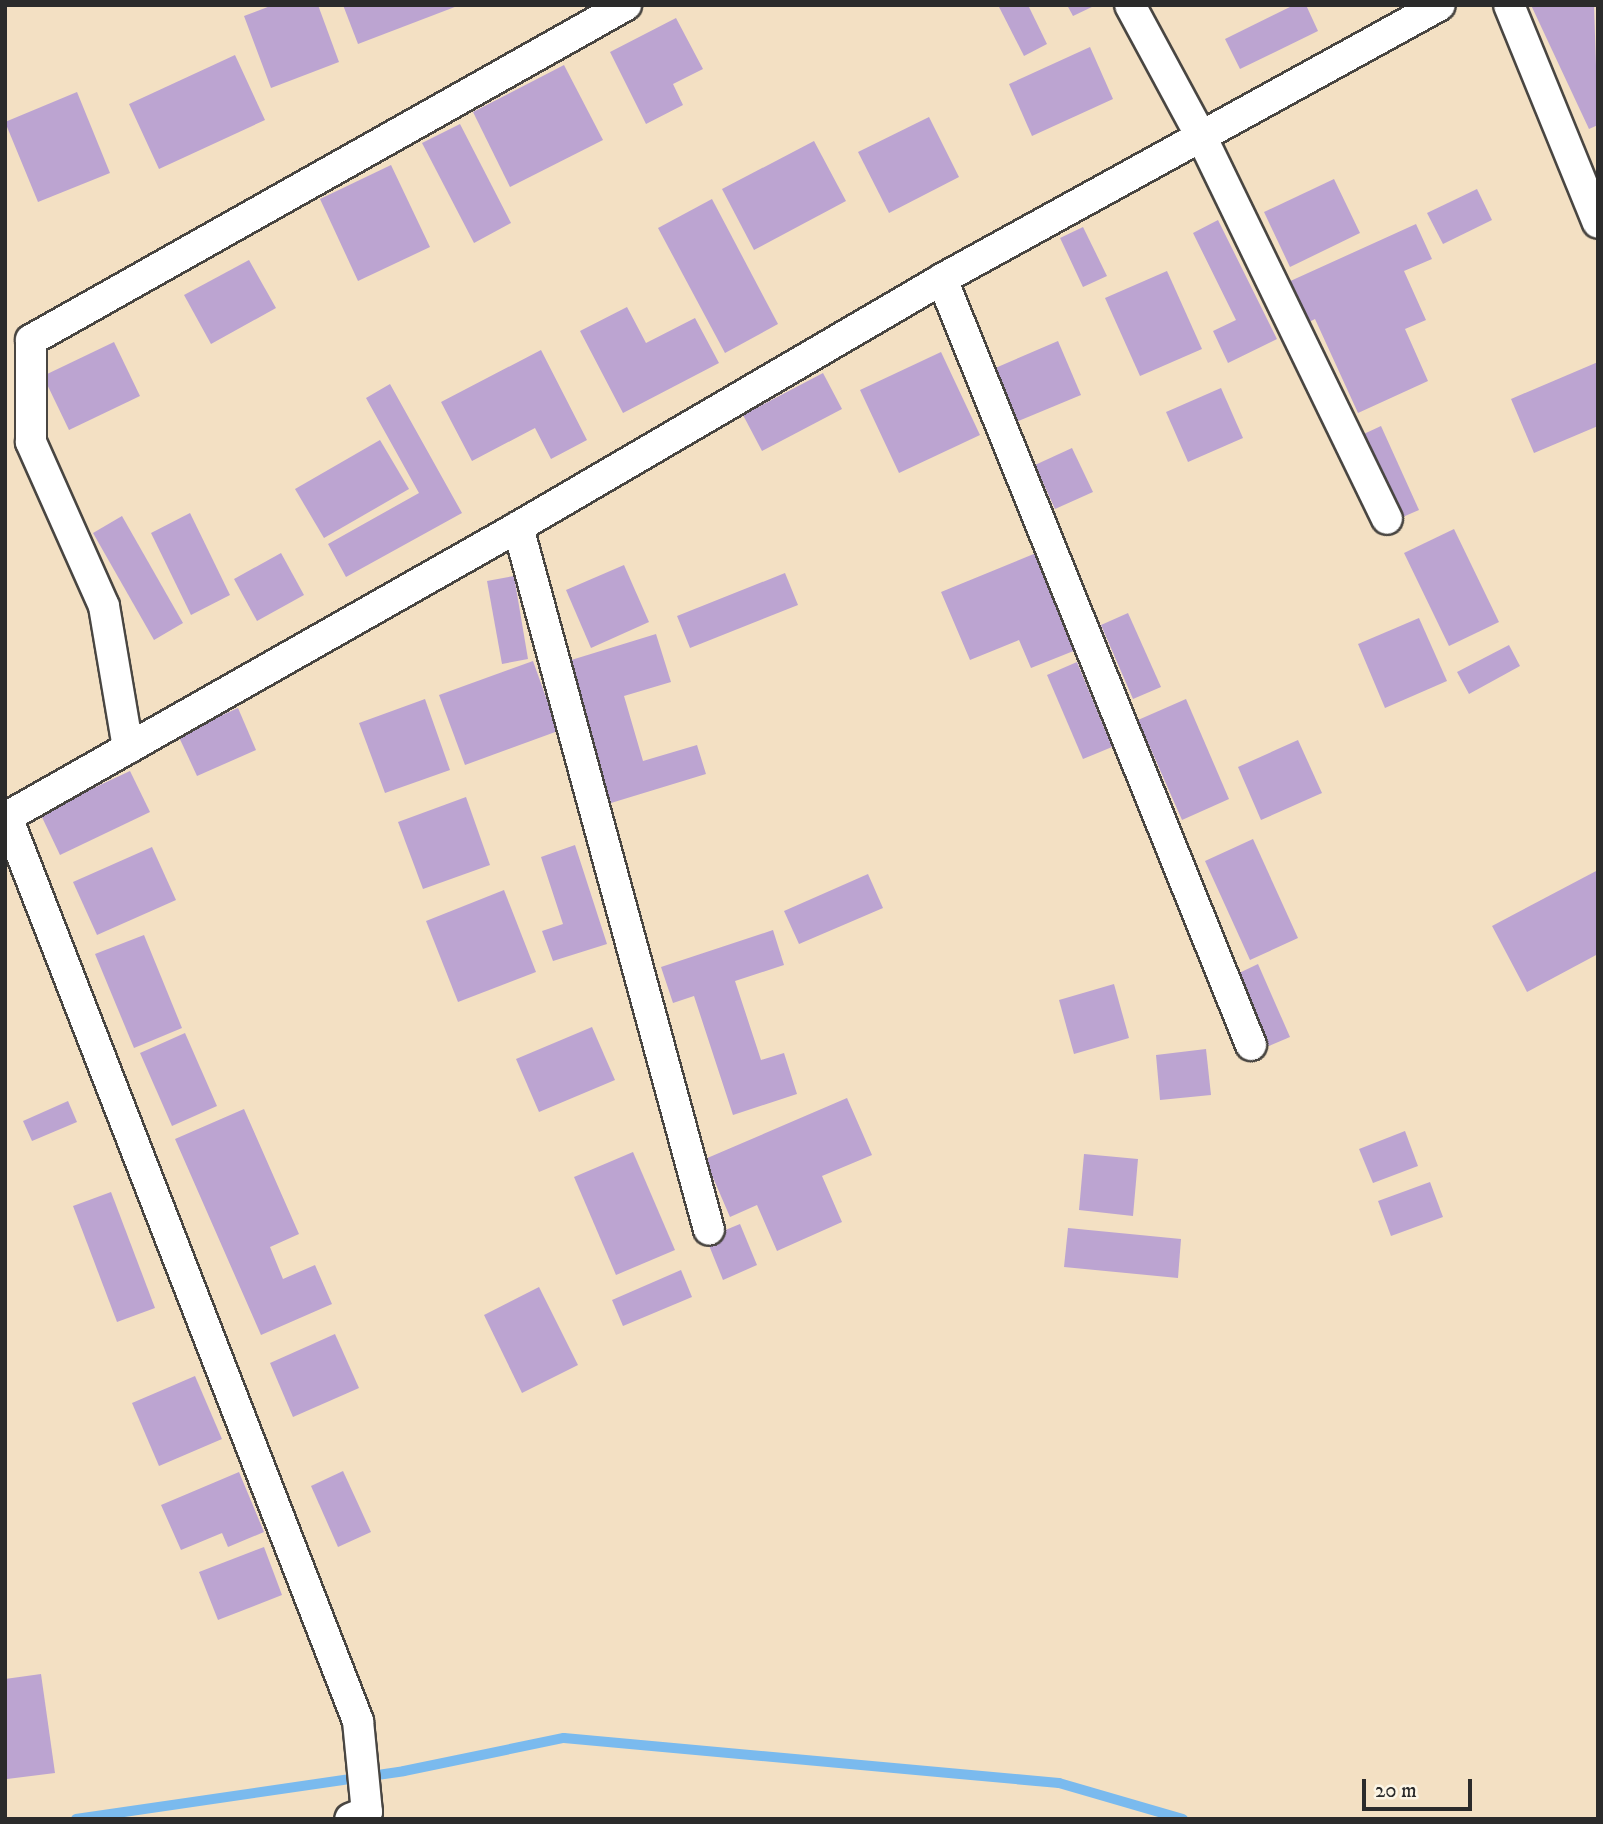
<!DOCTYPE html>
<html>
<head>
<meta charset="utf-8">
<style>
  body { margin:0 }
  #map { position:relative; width:1603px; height:1824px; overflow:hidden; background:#f3e0c3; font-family:"IM FELL DW Pica",serif }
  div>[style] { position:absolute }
  .stream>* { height:10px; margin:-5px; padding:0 5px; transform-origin:5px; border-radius:5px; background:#7abaee }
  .building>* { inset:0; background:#bca4d1 }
  .roads { filter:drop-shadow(2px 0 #494642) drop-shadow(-2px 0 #494642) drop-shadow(0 2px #494642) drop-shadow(0 -2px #494642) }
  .street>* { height:30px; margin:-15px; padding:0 15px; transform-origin:15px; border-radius:15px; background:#fff }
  span { translate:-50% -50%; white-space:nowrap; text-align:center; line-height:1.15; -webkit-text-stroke:5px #fcf5e5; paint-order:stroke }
  .frame { position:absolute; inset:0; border:7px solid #2b2b2b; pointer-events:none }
  .scale { position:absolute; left:1362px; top:1779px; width:110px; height:32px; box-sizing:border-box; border:4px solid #2b2b2b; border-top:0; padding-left:9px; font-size:21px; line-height:24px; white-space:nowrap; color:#2b2b2b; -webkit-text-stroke:5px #fcf5e5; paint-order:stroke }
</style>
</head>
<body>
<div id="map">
  <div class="stream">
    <div style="left:76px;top:1819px;width:331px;rotate:-8.3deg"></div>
    <div style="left:404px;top:1771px;width:163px;rotate:-11.7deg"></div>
    <div style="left:564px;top:1738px;width:497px;rotate:5.2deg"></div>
    <div style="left:1059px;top:1783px;width:129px;rotate:16.2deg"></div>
  </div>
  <div class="building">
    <div style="clip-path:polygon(273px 5px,318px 5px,339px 62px,271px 88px,244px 16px)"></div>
    <div style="clip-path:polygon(343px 5px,460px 5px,358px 44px)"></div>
    <div style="clip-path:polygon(998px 5px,1028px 5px,1047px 44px,1024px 56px)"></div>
    <div style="clip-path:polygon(1067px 5px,1096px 5px,1073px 16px)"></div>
    <div style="clip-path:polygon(1294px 5px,1306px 5px,1318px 31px,1240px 69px,1225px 39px)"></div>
    <div style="clip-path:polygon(1531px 5px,1594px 5px,1598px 125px,1589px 129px)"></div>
    <div style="clip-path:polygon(676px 18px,703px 69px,673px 84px,683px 105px,646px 124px,610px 52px)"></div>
    <div style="clip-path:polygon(1090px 47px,1113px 99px,1032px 136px,1009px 84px)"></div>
    <div style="clip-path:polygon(235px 55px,265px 120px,159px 169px,129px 104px)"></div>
    <div style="clip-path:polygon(564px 65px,603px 140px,510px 187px,473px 112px)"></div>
    <div style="clip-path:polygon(77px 92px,110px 173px,38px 202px,5px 122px)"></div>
    <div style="clip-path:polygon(929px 117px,959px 177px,889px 213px,858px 152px)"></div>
    <div style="clip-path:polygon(460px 124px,511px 223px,474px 243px,422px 143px)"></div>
    <div style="clip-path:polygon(814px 141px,846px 201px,754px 250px,722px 189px)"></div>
    <div style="clip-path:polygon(391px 165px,430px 247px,358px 281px,320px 199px)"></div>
    <div style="clip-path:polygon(1334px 179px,1360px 233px,1290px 267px,1264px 212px)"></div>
    <div style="clip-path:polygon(1477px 189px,1492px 220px,1443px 244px,1427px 213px)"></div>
    <div style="clip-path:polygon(712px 199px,778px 324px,725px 353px,658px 228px)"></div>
    <div style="clip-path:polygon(1218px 220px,1277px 339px,1228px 363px,1213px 331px,1236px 320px,1193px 233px)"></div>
    <div style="clip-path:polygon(1416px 224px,1432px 259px,1404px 271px,1426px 320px,1405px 329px,1428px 381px,1358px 413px,1315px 319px,1305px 324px,1286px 283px)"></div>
    <div style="clip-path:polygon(1083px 227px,1107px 276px,1083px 287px,1060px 238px)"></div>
    <div style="clip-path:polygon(249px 260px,276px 308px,211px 344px,184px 295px)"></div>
    <div style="clip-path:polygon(1167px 271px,1202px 349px,1140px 376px,1105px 298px)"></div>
    <div style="clip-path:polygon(627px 307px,646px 343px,695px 318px,719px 363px,623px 413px,580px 331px)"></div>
    <div style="clip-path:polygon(1058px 341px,1081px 395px,1016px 422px,993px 369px)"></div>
    <div style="clip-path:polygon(114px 342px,140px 396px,69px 430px,43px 376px)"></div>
    <div style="clip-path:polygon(541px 350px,587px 440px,551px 459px,535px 428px,472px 461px,441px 402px)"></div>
    <div style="clip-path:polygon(941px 352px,980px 435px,899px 473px,860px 390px)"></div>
    <div style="clip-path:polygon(1598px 362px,1598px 426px,1534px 453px,1511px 399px)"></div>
    <div style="clip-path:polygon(823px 373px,842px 409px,762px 451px,743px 415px)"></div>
    <div style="clip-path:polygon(390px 384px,462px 513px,346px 577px,328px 544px,419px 493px,366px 398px)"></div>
    <div style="clip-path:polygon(1221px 388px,1243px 438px,1188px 462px,1166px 412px)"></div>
    <div style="clip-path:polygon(1381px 426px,1419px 510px,1391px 522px,1353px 439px)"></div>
    <div style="clip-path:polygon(380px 440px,409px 489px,324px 538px,295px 489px)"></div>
    <div style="clip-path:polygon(1072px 448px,1093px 492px,1055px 509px,1035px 465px)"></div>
    <div style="clip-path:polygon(190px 513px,230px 595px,191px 615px,151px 533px)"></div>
    <div style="clip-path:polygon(122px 516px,183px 623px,154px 640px,93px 533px)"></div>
    <div style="clip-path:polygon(1454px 529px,1499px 622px,1449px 646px,1404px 553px)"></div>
    <div style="clip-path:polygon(1041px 551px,1081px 648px,1031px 668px,1019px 640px,970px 660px,941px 592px)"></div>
    <div style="clip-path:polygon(281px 553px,304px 595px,257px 621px,234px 579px)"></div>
    <div style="clip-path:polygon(624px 565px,649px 622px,591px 648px,566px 590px)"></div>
    <div style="clip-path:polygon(785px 573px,798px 605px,690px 648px,677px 616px)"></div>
    <div style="clip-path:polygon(514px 576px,528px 659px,502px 664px,487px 581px)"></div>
    <div style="clip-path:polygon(1128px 613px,1161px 687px,1133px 699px,1101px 625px)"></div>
    <div style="clip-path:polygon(1419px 618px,1447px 681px,1385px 708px,1358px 644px)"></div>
    <div style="clip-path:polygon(656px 634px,671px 682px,624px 696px,643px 761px,697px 745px,706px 774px,611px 803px,568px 661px)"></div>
    <div style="clip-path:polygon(1509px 645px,1520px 666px,1469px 694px,1457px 672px)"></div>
    <div style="clip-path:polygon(533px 661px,558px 731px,465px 765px,439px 695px)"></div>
    <div style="clip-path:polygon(1077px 662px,1112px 747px,1083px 759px,1047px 675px)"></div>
    <div style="clip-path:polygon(425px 699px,450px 770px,385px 793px,359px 723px)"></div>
    <div style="clip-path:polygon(1186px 699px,1229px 799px,1182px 820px,1138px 720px)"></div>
    <div style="clip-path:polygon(238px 708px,256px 750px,197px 776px,178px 735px)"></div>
    <div style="clip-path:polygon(1298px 740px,1322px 793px,1261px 820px,1238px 767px)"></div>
    <div style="clip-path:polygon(130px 771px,150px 812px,60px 855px,40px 813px)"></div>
    <div style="clip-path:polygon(466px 797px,490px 865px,423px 889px,398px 822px)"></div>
    <div style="clip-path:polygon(1253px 839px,1298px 938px,1250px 960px,1205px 861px)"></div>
    <div style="clip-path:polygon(575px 845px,607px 944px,553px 961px,542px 931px,563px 924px,541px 857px)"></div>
    <div style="clip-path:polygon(152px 847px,176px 900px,97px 935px,73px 882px)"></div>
    <div style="clip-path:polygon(1598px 870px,1598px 954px,1527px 992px,1492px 926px)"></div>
    <div style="clip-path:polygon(868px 874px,883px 908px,799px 944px,784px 911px)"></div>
    <div style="clip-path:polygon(504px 890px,536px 972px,458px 1002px,426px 921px)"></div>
    <div style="clip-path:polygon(773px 930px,784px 965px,735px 981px,761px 1060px,784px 1053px,797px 1094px,733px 1115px,694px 996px,673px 1003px,661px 967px)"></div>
    <div style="clip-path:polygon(144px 935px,182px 1028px,134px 1048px,95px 954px)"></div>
    <div style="clip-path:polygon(1258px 964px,1290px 1037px,1269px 1046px,1237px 974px)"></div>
    <div style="clip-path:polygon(1114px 984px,1129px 1038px,1074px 1054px,1059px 1000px)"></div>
    <div style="clip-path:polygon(592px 1027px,615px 1080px,539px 1112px,516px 1059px)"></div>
    <div style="clip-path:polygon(185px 1033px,217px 1106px,172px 1126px,140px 1053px)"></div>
    <div style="clip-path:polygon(1206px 1049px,1211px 1095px,1160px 1100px,1156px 1055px)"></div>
    <div style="clip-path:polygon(847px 1098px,872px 1155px,822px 1176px,842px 1222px,777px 1251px,757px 1205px,730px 1217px,705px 1159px)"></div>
    <div style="clip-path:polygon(68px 1101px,77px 1122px,32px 1141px,23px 1121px)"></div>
    <div style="clip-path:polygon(244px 1109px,299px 1234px,270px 1247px,283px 1279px,315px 1265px,332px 1304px,261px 1335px,175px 1139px)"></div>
    <div style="clip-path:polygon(1405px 1131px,1418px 1166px,1373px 1183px,1359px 1149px)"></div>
    <div style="clip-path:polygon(633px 1152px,675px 1250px,616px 1275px,574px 1177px)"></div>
    <div style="clip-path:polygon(1084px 1154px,1138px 1159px,1133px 1216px,1079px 1210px)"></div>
    <div style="clip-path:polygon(1430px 1182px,1443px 1217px,1391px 1236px,1378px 1201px)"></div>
    <div style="clip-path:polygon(111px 1192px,155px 1308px,117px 1322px,73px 1206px)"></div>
    <div style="clip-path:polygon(740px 1224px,757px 1265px,723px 1280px,706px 1238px)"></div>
    <div style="clip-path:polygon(1068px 1228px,1181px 1239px,1178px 1278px,1064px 1267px)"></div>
    <div style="clip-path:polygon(681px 1270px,692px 1297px,623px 1326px,612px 1300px)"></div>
    <div style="clip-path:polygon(539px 1287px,578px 1365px,522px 1393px,484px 1315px)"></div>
    <div style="clip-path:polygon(335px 1334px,359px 1388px,293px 1417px,270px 1363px)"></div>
    <div style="clip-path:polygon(195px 1376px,222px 1439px,159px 1466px,132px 1403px)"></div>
    <div style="clip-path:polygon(343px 1471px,371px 1532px,338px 1547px,311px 1486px)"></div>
    <div style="clip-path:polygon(239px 1472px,264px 1532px,228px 1547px,222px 1533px,181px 1550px,161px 1505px)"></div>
    <div style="clip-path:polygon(264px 1547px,282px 1595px,218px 1620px,199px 1572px)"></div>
    <div style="clip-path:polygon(41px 1674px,55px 1773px,7px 1779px,5px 1679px)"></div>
  </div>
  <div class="roads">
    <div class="street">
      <div style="left:1130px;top:5px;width:153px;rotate:61.6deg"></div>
      <div style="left:1203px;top:140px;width:421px;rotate:64.1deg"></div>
      <div style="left:1509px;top:5px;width:235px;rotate:67.8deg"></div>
      <div style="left:942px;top:279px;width:826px;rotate:68.03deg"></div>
      <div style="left:518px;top:527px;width:728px;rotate:74.8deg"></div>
      <div style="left:128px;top:748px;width:144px;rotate:-99.6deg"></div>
      <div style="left:104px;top:606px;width:180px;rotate:-114deg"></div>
      <div style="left:31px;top:442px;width:102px;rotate:-90deg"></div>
      <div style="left:31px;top:340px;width:683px;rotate:-29.38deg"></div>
      <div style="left:7px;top:817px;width:970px;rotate:68.78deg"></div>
      <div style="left:358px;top:1721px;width:91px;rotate:84.4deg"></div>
      <div style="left:367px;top:1812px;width:18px;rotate:158deg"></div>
      <div style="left:5px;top:818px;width:590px;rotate:-29.56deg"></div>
      <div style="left:518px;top:527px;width:491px;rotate:-30.3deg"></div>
      <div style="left:942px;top:279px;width:568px;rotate:-28.82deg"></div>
    </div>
  </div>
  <div class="frame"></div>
  <div class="scale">20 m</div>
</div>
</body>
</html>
